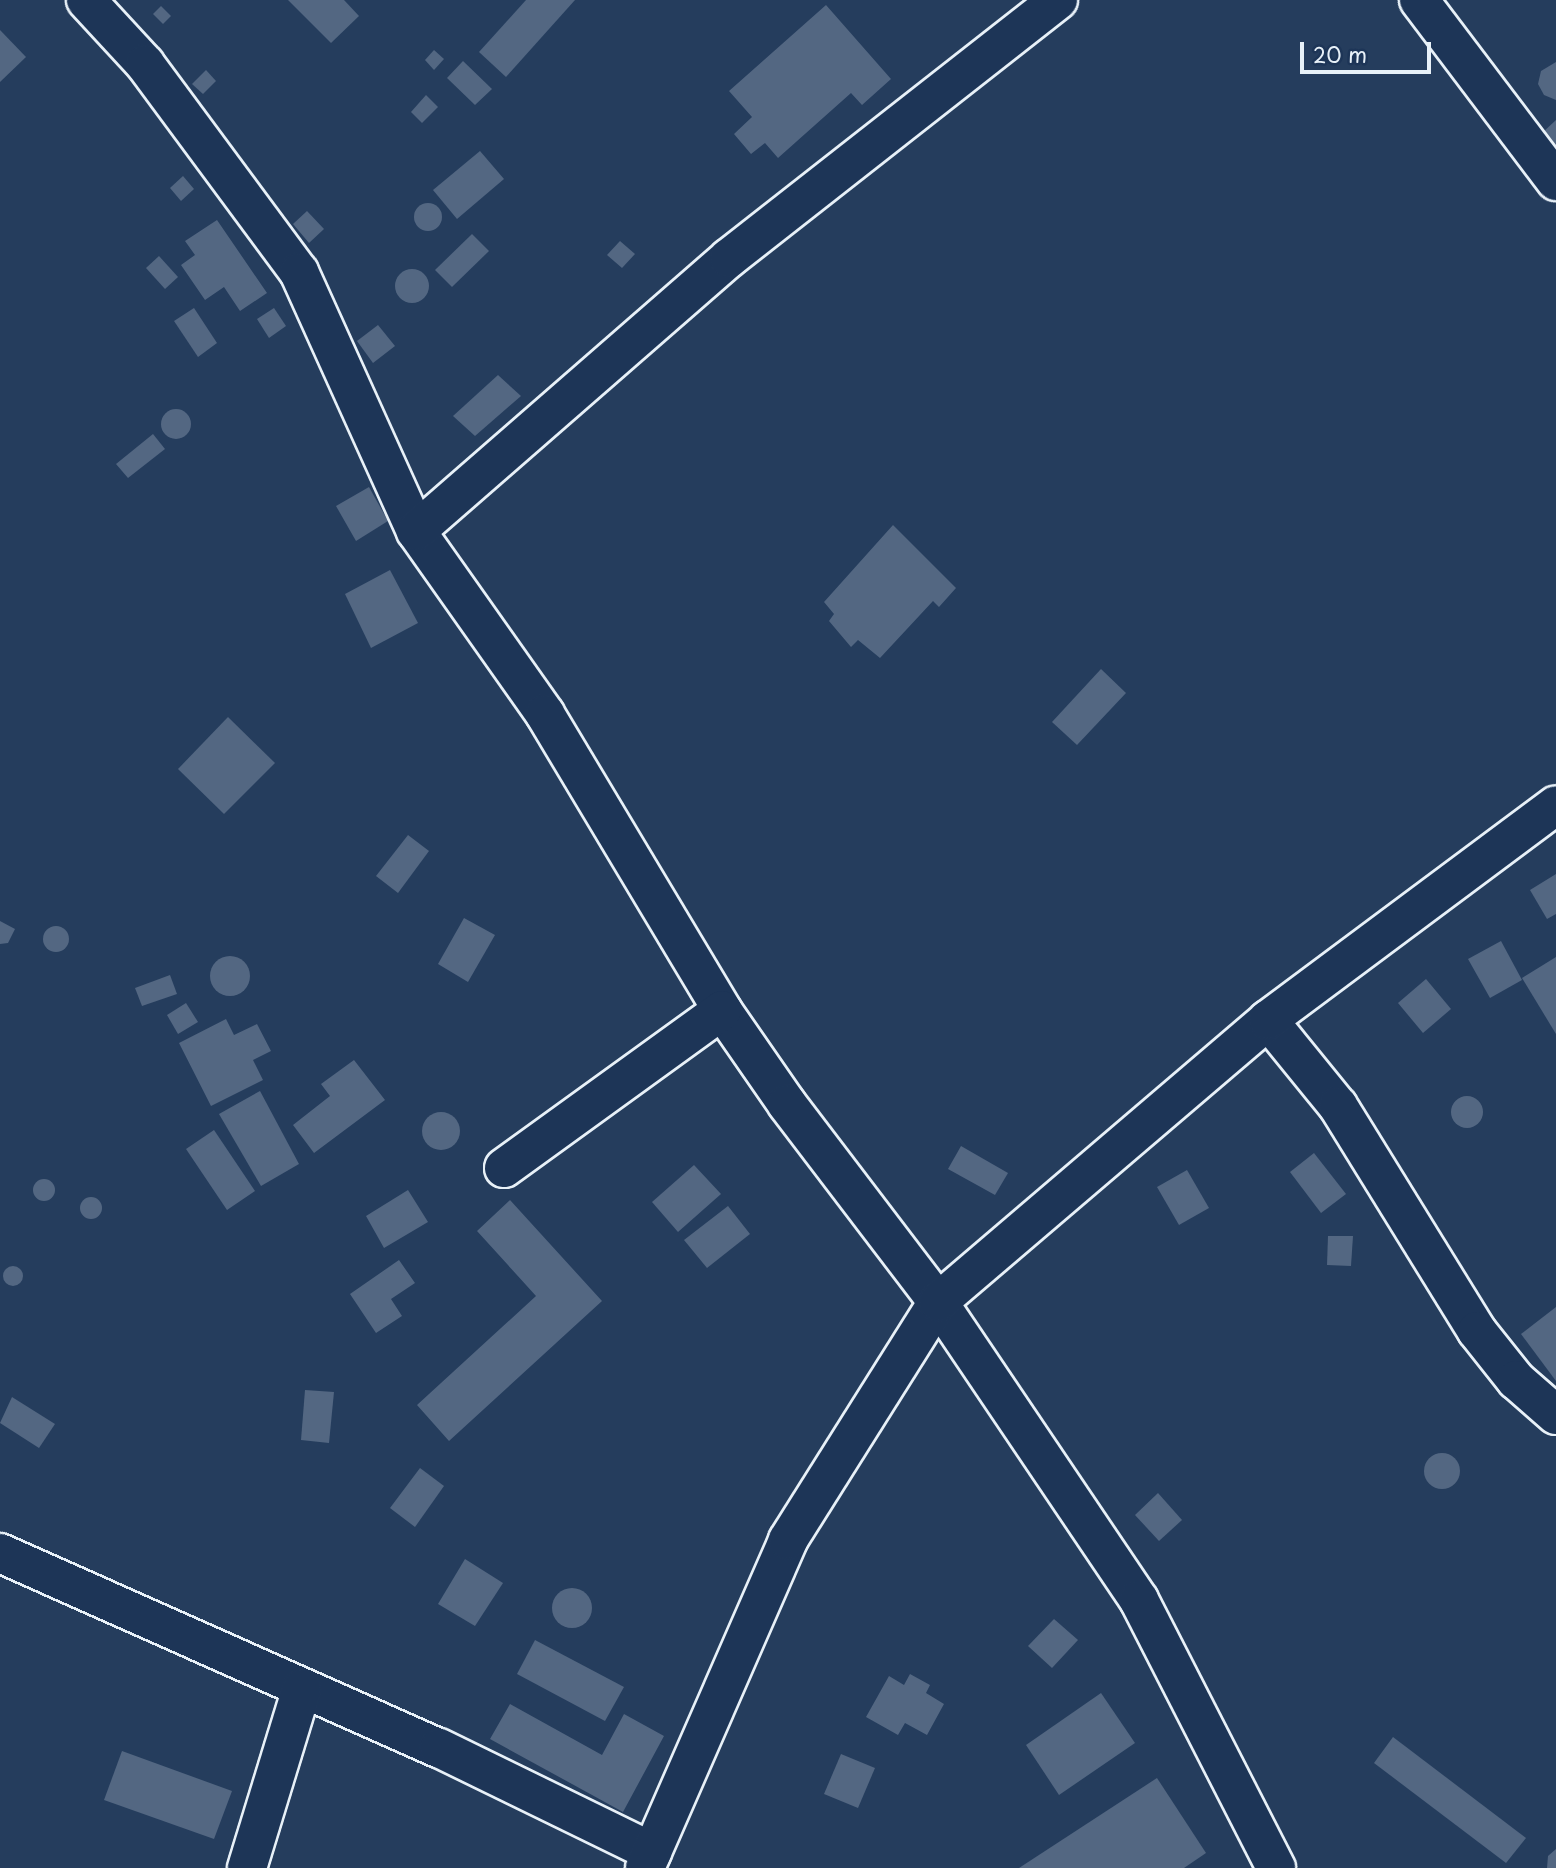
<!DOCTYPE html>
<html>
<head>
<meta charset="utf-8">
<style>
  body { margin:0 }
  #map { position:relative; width:1556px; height:1868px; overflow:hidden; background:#253d5d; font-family:"Playpen Sans",sans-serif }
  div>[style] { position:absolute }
  .building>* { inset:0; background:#536782 }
  .round { border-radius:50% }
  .roads { filter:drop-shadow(2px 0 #e8f1f8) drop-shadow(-2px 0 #e8f1f8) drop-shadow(0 2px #e8f1f8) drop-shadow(0 -2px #e8f1f8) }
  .minor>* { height:38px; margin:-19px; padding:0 19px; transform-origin:19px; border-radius:19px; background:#1d3557 }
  span { translate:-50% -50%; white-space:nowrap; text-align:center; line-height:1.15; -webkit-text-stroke:5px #1d3557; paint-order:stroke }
  .scale { position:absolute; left:1300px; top:42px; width:131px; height:32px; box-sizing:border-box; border:4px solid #e8f1f8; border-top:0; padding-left:9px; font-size:21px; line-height:24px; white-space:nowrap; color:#e8f1f8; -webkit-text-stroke:5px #1d3557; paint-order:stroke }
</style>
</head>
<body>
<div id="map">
  <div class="building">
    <div style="clip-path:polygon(288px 0,344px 0,359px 16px,331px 43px)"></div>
    <div style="clip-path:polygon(526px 0,575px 0,506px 77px,479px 52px)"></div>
    <div style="clip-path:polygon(826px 5px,891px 79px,862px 105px,851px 93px,778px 158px,765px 143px,751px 154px,734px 134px,752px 117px,729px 91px)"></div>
    <div style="clip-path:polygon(161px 6px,171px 16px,163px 24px,153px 14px)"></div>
    <div style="clip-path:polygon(0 30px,26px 57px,0 82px)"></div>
    <div style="clip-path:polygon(434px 50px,444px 59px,434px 70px,425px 60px)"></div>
    <div style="clip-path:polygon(463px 61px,492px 89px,475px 105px,447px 78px)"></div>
    <div style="clip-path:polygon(1556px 62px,1556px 100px,1544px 95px,1538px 84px,1541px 71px)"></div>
    <div style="clip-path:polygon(206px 70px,216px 81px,203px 94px,192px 84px)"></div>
    <div style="clip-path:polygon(426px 95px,438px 107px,422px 123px,411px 112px)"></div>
    <div style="clip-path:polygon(1556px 120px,1556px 149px,1541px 134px)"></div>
    <div style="clip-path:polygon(480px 151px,504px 179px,457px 219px,433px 190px)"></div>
    <div style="clip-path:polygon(183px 176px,194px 189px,181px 201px,170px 188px)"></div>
    <div class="round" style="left:414px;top:203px;width:28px;height:28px"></div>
    <div style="clip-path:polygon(307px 211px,324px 229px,309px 243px,293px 224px)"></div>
    <div style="clip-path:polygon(217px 220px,267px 293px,240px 311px,224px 287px,205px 300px,181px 265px,195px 255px,185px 241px)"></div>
    <div style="clip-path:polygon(472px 234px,489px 251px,452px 287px,435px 270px)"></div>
    <div style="clip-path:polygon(620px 241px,635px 254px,622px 268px,607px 255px)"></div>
    <div style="clip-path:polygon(159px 256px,178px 277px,165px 289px,146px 268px)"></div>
    <div class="round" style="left:395px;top:269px;width:34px;height:34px"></div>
    <div style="clip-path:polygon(194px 308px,217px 343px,198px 357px,174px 321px)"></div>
    <div style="clip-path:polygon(274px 308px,286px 326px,269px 338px,257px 319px)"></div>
    <div style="clip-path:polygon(378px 325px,395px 346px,373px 363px,357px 341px)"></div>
    <div style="clip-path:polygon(498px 375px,521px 396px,475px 436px,453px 416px)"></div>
    <div class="round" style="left:161px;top:409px;width:30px;height:30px"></div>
    <div style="clip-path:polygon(153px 434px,165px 449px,128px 478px,116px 464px)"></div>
    <div style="clip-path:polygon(369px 487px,388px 521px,356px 541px,336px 506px)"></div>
    <div style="clip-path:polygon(893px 525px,956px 588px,939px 607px,933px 601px,880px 658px,858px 640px,851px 647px,829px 621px,834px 614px,824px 602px)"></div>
    <div style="clip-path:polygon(390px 570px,418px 623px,371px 648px,345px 594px)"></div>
    <div style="clip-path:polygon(1101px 669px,1126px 693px,1077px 745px,1052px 722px)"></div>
    <div style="clip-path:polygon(228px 717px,275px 763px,224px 814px,178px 769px)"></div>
    <div style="clip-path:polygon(408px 835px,429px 851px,398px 893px,376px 876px)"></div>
    <div style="clip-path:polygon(1556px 874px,1556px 914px,1547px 919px,1530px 890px)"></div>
    <div style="clip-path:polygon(464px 918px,495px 935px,468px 982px,438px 964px)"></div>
    <div style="clip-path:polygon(0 921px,15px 929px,8px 943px,0 944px)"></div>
    <div class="round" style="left:43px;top:926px;width:26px;height:26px"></div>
    <div style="clip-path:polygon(1501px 941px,1522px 980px,1490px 998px,1468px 959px)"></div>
    <div class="round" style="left:210px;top:956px;width:40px;height:40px"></div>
    <div style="clip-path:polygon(1556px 957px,1556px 1034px,1522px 978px)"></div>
    <div style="clip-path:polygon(170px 975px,177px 994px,142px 1006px,135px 988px)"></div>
    <div style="clip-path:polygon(1426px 979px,1451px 1009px,1423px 1033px,1398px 1003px)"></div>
    <div style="clip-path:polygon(186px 1003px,198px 1022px,178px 1034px,167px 1015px)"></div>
    <div style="clip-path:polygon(226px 1019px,234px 1035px,257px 1024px,271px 1051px,253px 1060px,263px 1080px,211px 1106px,179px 1043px)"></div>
    <div style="clip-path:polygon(354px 1060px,385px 1100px,314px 1153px,293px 1125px,330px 1096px,321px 1084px)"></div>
    <div style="clip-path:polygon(260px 1091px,299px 1164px,261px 1186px,219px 1114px)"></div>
    <div class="round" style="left:1451px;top:1096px;width:32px;height:32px"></div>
    <div class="round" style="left:422px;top:1112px;width:38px;height:38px"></div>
    <div style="clip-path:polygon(214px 1130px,255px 1191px,227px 1210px,186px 1149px)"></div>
    <div style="clip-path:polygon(961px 1146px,1008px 1173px,995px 1195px,948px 1169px)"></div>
    <div style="clip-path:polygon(1314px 1153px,1346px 1194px,1321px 1213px,1290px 1172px)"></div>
    <div style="clip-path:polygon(694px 1165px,721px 1194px,678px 1232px,652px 1202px)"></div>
    <div style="clip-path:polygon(1187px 1170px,1209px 1208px,1179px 1225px,1157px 1187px)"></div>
    <div class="round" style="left:33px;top:1179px;width:22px;height:22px"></div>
    <div style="clip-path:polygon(408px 1190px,428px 1222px,384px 1248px,366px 1216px)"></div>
    <div class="round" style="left:80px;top:1197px;width:22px;height:22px"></div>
    <div style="clip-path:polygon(510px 1200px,602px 1301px,449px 1441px,417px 1405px,536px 1296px,477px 1231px)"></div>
    <div style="clip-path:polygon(728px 1206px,750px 1234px,707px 1268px,684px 1240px)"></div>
    <div style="clip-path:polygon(1328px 1236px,1353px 1236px,1351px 1266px,1327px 1265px)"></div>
    <div style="clip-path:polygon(399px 1260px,415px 1283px,391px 1299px,402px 1316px,376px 1333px,350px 1294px)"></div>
    <div class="round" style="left:3px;top:1266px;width:20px;height:20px"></div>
    <div style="clip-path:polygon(1556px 1307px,1556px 1381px,1521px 1334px)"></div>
    <div style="clip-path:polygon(305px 1390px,334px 1392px,329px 1443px,301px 1440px)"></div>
    <div style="clip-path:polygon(12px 1397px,55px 1424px,39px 1448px,0 1423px)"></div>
    <div class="round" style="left:1424px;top:1453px;width:36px;height:36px"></div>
    <div style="clip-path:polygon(420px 1468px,444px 1486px,415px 1527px,390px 1508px)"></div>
    <div style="clip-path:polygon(1158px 1493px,1182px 1520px,1159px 1541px,1135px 1515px)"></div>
    <div style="clip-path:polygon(465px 1559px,503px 1583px,475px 1626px,438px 1604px)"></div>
    <div class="round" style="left:552px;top:1588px;width:40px;height:40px"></div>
    <div style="clip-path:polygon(1054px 1619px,1078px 1640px,1052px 1668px,1028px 1646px)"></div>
    <div style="clip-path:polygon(535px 1640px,624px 1687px,605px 1721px,517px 1674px)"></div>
    <div style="clip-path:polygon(910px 1674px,930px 1685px,926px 1693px,944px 1704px,927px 1735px,905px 1723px,898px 1735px,866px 1717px,889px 1676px,904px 1685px)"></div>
    <div style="clip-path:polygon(1101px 1693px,1135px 1743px,1059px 1795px,1026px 1745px)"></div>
    <div style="clip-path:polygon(510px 1704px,602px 1755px,624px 1714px,664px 1736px,623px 1812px,490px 1739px)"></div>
    <div style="clip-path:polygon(1393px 1737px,1526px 1838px,1506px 1863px,1374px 1763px)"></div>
    <div style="clip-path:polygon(122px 1751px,232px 1791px,214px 1839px,104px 1800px)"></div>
    <div style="clip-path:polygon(841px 1754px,875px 1768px,858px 1808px,824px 1794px)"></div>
    <div style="clip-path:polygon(1157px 1778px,1206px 1853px,1184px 1868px,1019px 1868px)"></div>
    <div style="clip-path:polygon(1556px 1849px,1556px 1868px,1547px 1868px,1548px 1856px)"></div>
  </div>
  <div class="roads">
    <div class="minor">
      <div style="left:86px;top:0;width:87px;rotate:47.3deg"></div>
      <div style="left:145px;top:64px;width:259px;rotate:53.5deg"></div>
      <div style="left:299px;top:272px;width:284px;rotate:65.7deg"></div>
      <div style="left:416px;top:531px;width:224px;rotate:54.8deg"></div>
      <div style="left:545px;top:714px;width:345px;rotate:59.1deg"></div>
      <div style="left:722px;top:1010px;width:114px;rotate:55.3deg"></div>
      <div style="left:787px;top:1104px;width:249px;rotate:52.7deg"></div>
      <div style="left:938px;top:1302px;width:359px;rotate:56deg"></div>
      <div style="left:1139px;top:1600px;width:301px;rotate:62.9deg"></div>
      <div style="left:1419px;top:0;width:227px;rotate:52.9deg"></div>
      <div style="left:416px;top:531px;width:415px;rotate:-41.1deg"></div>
      <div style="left:729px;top:258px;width:418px;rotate:-38.1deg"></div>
      <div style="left:1268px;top:1020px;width:111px;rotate:50.9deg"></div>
      <div style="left:1338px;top:1106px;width:264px;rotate:58.3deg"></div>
      <div style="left:1477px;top:1331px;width:63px;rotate:51.5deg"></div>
      <div style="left:1516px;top:1380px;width:53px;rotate:41.2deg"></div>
      <div style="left:504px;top:1168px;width:269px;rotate:-35.9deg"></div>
      <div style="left:0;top:1553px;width:480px;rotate:24deg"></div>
      <div style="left:439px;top:1748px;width:237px;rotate:26deg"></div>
      <div style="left:247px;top:1868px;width:188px;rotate:-73deg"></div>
      <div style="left:645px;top:1868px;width:358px;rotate:-66.4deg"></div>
      <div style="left:788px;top:1540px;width:281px;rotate:-57.8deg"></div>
      <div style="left:938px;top:1302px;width:434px;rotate:-40.5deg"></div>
      <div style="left:1268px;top:1020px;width:359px;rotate:-36.7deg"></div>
    </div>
  </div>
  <div class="scale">20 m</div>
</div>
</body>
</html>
